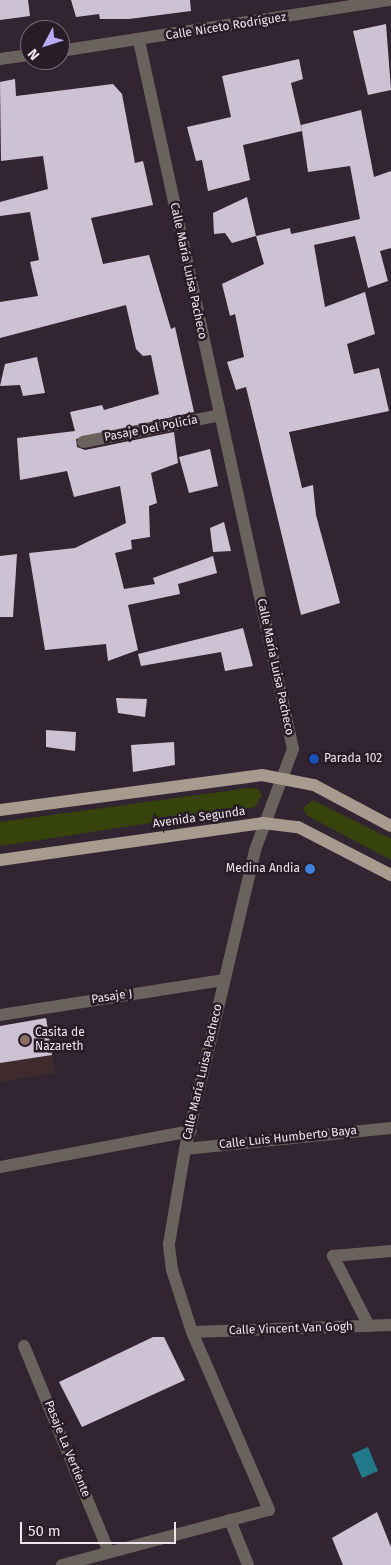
<!DOCTYPE html>
<html>
<head>
<meta charset="utf-8">
<style>
  body { margin:0 }
  #map { position:relative; width:391px; height:1565px; overflow:hidden; background:#322531; font-family:"Fira Sans",sans-serif }
  div>[style] { position:absolute }
  .education>* { inset:0; background:#3f2b2d }
  .green>* { inset:0; background:#36430a }
  .water>* { inset:0; background:#217989 }
  .building>* { inset:0; background:#cdc2d4 }
  .minor>* { height:12px; margin:-6px; padding:0 6px; transform-origin:6px; border-radius:6px; background:#69625d }
  .major>* { height:12px; margin:-6px; padding:0 6px; transform-origin:6px; border-radius:6px; background:#a79a8e }
  .dots>* { width:14px; height:14px; translate:-50% -50%; box-sizing:border-box; border:2px solid #281c27; border-radius:50% }
  span { translate:-50% -50%; white-space:nowrap; text-align:center; line-height:1.15; -webkit-text-stroke:5px #281c27; paint-order:stroke }
  .street-label { font-size:12px; color:#eee5ed }
  .poi-label { font-size:12px; color:#eee5ed }
  .left { translate:0 -50%; text-align:left }
  .right { translate:-100% -50%; text-align:right }
  .north { position:absolute; left:20px; top:20px; width:50px; height:50px; box-sizing:border-box; background:#281c27; border:1px solid #776c76; border-radius:50%; rotate:230deg; font-size:14px; font-weight:700; line-height:20px; text-align:center; color:#eee5ed }
  .north::after { content:''; display:block; margin:auto; width:18px; height:22px; background:#b8abf7; clip-path:polygon(50% 0,100% 100%,50% 72%,0 100%) }
  .scale { position:absolute; left:20px; top:1522px; width:156px; height:22px; box-sizing:border-box; border:2px solid #eee5ed; border-top:0; padding-left:6px; font-size:15px; line-height:18px; white-space:nowrap; color:#eee5ed; -webkit-text-stroke:4px #281c27; paint-order:stroke }
</style>
</head>
<body>
<div id="map">
  <div class="education">
    <div style="clip-path:polygon(46px 1018px,55px 1073px,0 1082px,0 1026px)"></div>
  </div>
  <div class="green">
    <div style="clip-path:polygon(249px 788px,258px 789px,262px 795px,255px 807px,0 846px,0 822px)"></div>
    <div style="clip-path:polygon(313px 800px,391px 839px,391px 860px,306px 815px,303px 808px)"></div>
  </div>
  <div class="water">
    <div style="clip-path:polygon(368px 1447px,378px 1471px,362px 1478px,352px 1454px)"></div>
  </div>
  <div class="building">
    <div style="clip-path:polygon(0 0,28px 0,30px 16px,0 20px)"></div>
    <div style="clip-path:polygon(71px 0,190px 0,191px 11px,129px 19px,100px 19px,99px 14px,76px 17px)"></div>
    <div style="clip-path:polygon(386px 24px,391px 90px,368px 95px,353px 31px)"></div>
    <div style="clip-path:polygon(299px 59px,303px 79px,291px 83px,302px 131px,301px 125px,361px 110px,374px 177px,391px 171px,391px 248px,380px 251px,388px 281px,368px 288px,355px 236px,314px 245px,325px 307px,365px 292px,375px 334px,347px 344px,354px 374px,379px 368px,389px 411px,289px 432px,302px 488px,313px 485px,316px 515px,340px 603px,301px 615px,246px 387px,236px 390px,227px 362px,244px 357px,235px 314px,230px 316px,222px 284px,264px 264px,256px 236px,290px 228px,291px 234px,360px 219px,350px 166px,308px 172px,302px 131px,243px 145px,250px 180px,208px 191px,202px 160px,196px 161px,187px 127px,231px 117px,222px 76px)"></div>
    <div style="clip-path:polygon(15px 79px,16px 96px,113px 84px,122px 94px,135px 163px,143px 161px,153px 205px,91px 218px,103px 264px,149px 255px,171px 329px,175px 327px,194px 412px,76px 439px,77px 447px,85px 450px,174px 432px,178px 463px,151px 473px,157px 503px,149px 506px,150px 537px,131px 540px,132px 549px,115px 553px,124px 589px,155px 584px,153px 578px,213px 556px,217px 573px,178px 584px,180px 594px,128px 605px,138px 650px,108px 661px,106px 644px,45px 650px,29px 553px,75px 548px,126px 523px,120px 486px,74px 497px,67px 471px,20px 480px,17px 438px,75px 431px,70px 412px,102px 405px,104px 410px,159px 394px,151px 355px,143px 356px,136px 349px,126px 305px,0 338px,0 302px,38px 296px,30px 262px,39px 260px,30px 212px,0 216px,0 202px,48px 189px,43px 156px,1px 161px,0 82px)"></div>
    <div style="clip-path:polygon(247px 197px,256px 236px,232px 243px,225px 233px,214px 234px,213px 213px)"></div>
    <div style="clip-path:polygon(37px 357px,45px 393px,23px 396px,20px 385px,0 386px,5px 364px)"></div>
    <div style="clip-path:polygon(210px 449px,218px 486px,189px 493px,179px 457px)"></div>
    <div style="clip-path:polygon(224px 522px,231px 551px,213px 552px,210px 528px)"></div>
    <div style="clip-path:polygon(17px 554px,13px 617px,0 617px,0 556px)"></div>
    <div style="clip-path:polygon(243px 628px,253px 666px,225px 671px,221px 652px,141px 666px,138px 654px)"></div>
    <div style="clip-path:polygon(116px 698px,147px 699px,145px 717px,118px 713px)"></div>
    <div style="clip-path:polygon(46px 730px,76px 732px,75px 751px,46px 747px)"></div>
    <div style="clip-path:polygon(174px 742px,175px 765px,133px 772px,131px 745px)"></div>
    <div style="clip-path:polygon(46px 1018px,52px 1055px,0 1063px,0 1026px)"></div>
    <div style="clip-path:polygon(153px 1337px,164px 1337px,185px 1380px,82px 1427px,59px 1382px)"></div>
    <div style="clip-path:polygon(377px 1512px,391px 1547px,391px 1565px,343px 1565px,332px 1538px)"></div>
  </div>
  <div class="minor">
    <div style="left:60px;top:51px;width:335px;rotate:-8.8deg"></div>
    <div style="left:0;top:59px;width:30px;rotate:-8deg"></div>
    <div style="left:83px;top:442px;width:140px;rotate:-11.1deg"></div>
    <div style="left:0;top:1015px;width:227px;rotate:-8.9deg"></div>
    <div style="left:185px;top:1149px;width:207px;rotate:-5.8deg"></div>
    <div style="left:0;top:1167px;width:194px;rotate:-10.7deg"></div>
    <div style="left:369px;top:1326px;width:79px;rotate:-117.2deg"></div>
    <div style="left:333px;top:1256px;width:58px;rotate:-4.9deg"></div>
    <div style="left:192px;top:1332px;width:199px;rotate:-2deg"></div>
    <div style="left:24px;top:1346px;width:223px;rotate:67.6deg"></div>
    <div style="left:230px;top:1520px;width:48px;rotate:68.2deg"></div>
    <div style="left:62px;top:1565px;width:214px;rotate:-14.9deg"></div>
    <div style="left:269px;top:1510px;width:194px;rotate:-113.4deg"></div>
    <div style="left:192px;top:1332px;width:65px;rotate:-107.9deg"></div>
    <div style="left:172px;top:1270px;width:26px;rotate:-97deg"></div>
    <div style="left:169px;top:1244px;width:96px;rotate:-80.4deg"></div>
    <div style="left:185px;top:1149px;width:307px;rotate:-76.8deg"></div>
    <div style="left:255px;top:850px;width:108px;rotate:-69.4deg"></div>
    <div style="left:293px;top:749px;width:725px;rotate:-102.27deg"></div>
  </div>
  <div class="major">
    <div style="left:0;top:810px;width:264px;rotate:-7.6deg"></div>
    <div style="left:262px;top:775px;width:53px;rotate:10.9deg"></div>
    <div style="left:314px;top:785px;width:87px;rotate:28deg"></div>
    <div style="left:0;top:860px;width:266px;rotate:-8deg"></div>
    <div style="left:263px;top:823px;width:35px;rotate:7deg"></div>
    <div style="left:298px;top:827px;width:105px;rotate:27.3deg"></div>
  </div>
  <div class="dots">
    <div style="left:314px;top:759px;background:#1a4fb4"></div>
    <div style="left:310px;top:869px;background:#3f7fe0"></div>
    <div style="left:25px;top:1040px;background:#8d6e63"></div>
  </div>
  <div class="street-label">
    <span style="left:226px;top:27px;rotate:-9deg">Calle Niceto Rodríguez</span>
    <span style="left:188px;top:271px;rotate:78deg">Calle María Luisa Pacheco</span>
    <span style="left:151px;top:429px;rotate:-11deg">Pasaje Del Policía</span>
    <span style="left:275px;top:667px;rotate:78deg">Calle María Luisa Pacheco</span>
    <span style="left:199px;top:818px;rotate:-8deg">Avenida Segunda</span>
    <span style="left:112px;top:997px;rotate:-9deg">Pasaje J</span>
    <span style="left:203px;top:1072px;rotate:-77deg">Calle María Luisa Pacheco</span>
    <span style="left:288px;top:1138px;rotate:-6deg">Calle Luis Humberto Baya</span>
    <span style="left:291px;top:1329px;rotate:-2deg">Calle Vincent Van Gogh</span>
    <span style="left:67px;top:1449px;rotate:68deg">Pasaje La Vertiente</span>
  </div>
  <div class="poi-label">
    <span class="left" style="left:324px;top:759px">Parada 102</span>
    <span class="right" style="left:300px;top:869px">Medina Andia</span>
    <span class="left" style="left:35px;top:1040px">Casita de<br>Nazareth</span>
  </div>
  <div class="north">N</div>
  <div class="scale">50 m</div>
</div>
</body>
</html>
